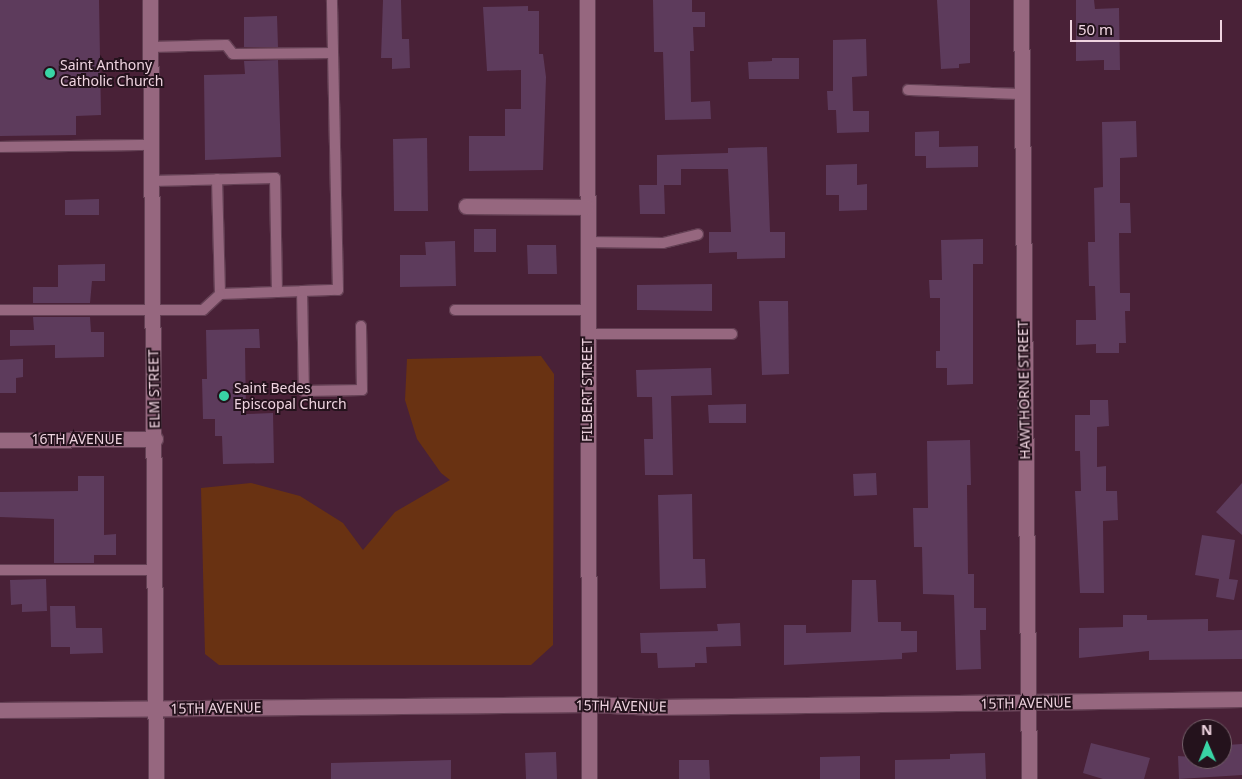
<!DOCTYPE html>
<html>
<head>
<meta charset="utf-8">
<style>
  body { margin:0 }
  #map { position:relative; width:1242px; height:779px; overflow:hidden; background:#492137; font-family:"Noto Sans",sans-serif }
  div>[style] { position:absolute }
  .green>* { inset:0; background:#693212 }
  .building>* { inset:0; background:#5d3b5c }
  .roads { filter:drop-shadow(1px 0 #644054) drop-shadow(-1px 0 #644054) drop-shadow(0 1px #644054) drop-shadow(0 -1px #644054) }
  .lane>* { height:10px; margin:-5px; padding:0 5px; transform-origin:5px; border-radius:5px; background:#96677f }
  .street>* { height:15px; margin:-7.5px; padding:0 7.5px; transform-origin:7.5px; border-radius:7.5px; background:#96677f }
  .secondary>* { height:15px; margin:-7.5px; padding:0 7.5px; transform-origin:7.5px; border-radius:7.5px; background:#96677f }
  .dots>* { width:14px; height:14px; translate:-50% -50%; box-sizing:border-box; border:2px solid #24121c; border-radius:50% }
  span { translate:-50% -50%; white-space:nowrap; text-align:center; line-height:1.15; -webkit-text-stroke:4px #24121c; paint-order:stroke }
  .poi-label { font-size:14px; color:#efd4e0 }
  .left { translate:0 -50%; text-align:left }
  .street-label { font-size:14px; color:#efd4e0 }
  .north { position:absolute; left:1182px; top:719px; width:50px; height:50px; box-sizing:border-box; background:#24121c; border:1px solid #75606a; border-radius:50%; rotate:359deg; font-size:14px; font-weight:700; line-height:20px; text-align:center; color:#efd4e0 }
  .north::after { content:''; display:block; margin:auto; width:18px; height:22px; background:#39d4a5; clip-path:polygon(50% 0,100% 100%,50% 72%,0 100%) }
  .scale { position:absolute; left:1070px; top:20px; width:152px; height:22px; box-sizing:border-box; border:2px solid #efd4e0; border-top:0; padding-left:6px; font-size:15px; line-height:18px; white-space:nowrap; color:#efd4e0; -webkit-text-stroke:4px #24121c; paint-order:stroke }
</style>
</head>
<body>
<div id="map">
  <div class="green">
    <div style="clip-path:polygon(541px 356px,554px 374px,553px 645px,531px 665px,219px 665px,205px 654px,201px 488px,251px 483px,300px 496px,343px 523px,363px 550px,395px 512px,450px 480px,441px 473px,417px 439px,405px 400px,407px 359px)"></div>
  </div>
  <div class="building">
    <div style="clip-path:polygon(0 0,99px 0,101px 115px,76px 116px,76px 135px,0 136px)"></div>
    <div style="clip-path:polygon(383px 0,401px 0,402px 39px,409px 39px,410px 68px,392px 69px,392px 58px,381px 58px)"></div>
    <div style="clip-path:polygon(653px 0,692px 0,692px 12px,705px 12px,705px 27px,693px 27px,694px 51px,690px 51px,691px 102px,710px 101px,711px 119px,665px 120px,663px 52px,654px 52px)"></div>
    <div style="clip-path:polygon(937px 0,970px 0,970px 63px,959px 64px,959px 68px,941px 69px)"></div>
    <div style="clip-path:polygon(1076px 0,1094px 0,1095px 9px,1119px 8px,1120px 70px,1104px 70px,1104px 60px,1076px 61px)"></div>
    <div style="clip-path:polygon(528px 6px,528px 11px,539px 11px,539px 54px,543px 54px,546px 77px,543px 170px,469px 171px,469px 136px,505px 136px,505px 109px,521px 109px,521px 70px,487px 71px,483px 7px)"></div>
    <div style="clip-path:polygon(277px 16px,278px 47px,244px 47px,244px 17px)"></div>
    <div style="clip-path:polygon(866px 39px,867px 76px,852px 77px,853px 111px,869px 111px,869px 132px,837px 133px,836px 110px,828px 110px,827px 91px,833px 91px,833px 40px)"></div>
    <div style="clip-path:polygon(772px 58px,799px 58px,799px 79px,749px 79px,748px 62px,772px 61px)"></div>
    <div style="clip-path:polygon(278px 60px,281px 157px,205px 160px,204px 75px,245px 74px,244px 61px)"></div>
    <div style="clip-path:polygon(1136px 121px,1137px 157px,1120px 158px,1120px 203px,1130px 203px,1131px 233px,1119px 233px,1120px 293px,1130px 293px,1130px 311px,1125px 311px,1126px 343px,1119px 343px,1119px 353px,1096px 353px,1096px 344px,1076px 345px,1076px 320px,1096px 320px,1095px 286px,1089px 286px,1088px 242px,1095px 242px,1094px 188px,1103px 187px,1102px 122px)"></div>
    <div style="clip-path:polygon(939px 131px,939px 147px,978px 146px,978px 167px,926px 168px,926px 156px,915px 156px,915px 132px)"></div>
    <div style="clip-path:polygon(427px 138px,428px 211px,394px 211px,393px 139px)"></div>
    <div style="clip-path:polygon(767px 147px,770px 232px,785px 232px,785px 258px,737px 259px,737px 252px,709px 253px,709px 232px,731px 232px,728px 169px,681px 169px,681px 185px,664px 185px,665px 214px,640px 214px,639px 185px,657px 185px,657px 155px,728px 153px,728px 148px)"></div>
    <div style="clip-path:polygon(857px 164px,857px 185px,867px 184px,867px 210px,839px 211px,839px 195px,826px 195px,826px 165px)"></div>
    <div style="clip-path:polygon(99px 199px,99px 215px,65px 215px,65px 200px)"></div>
    <div style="clip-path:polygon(474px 229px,496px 229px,496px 252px,474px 252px)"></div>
    <div style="clip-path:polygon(983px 239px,983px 264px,973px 264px,973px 384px,947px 385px,947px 368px,936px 368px,936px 351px,940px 351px,940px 298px,930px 298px,929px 280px,942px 280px,941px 240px)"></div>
    <div style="clip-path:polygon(455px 241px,456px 286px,400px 287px,400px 255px,426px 255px,425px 242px)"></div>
    <div style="clip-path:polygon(527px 245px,556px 245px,557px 274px,528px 274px)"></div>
    <div style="clip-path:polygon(105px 264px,105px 281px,92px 281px,90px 303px,33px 303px,33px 287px,58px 287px,58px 265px)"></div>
    <div style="clip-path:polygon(712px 284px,712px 311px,637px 310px,637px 285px)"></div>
    <div style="clip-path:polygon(759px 301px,788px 301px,789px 374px,762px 375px)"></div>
    <div style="clip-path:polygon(33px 317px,90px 317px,91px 332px,104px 332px,104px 357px,55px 358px,55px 345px,10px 346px,10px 330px,34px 330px)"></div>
    <div style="clip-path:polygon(259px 329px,260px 348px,245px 348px,246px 414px,273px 413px,274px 463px,223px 464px,222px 436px,215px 436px,215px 419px,203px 419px,202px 379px,207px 379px,206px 330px)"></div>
    <div style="clip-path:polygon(23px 359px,23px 377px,16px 378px,16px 393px,0 393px,0 360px)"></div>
    <div style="clip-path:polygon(711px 368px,712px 395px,671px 396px,673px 475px,645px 475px,644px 439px,653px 439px,652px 397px,637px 397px,636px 370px)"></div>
    <div style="clip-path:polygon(1090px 400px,1108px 400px,1109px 426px,1097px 427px,1097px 467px,1106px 466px,1106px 491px,1117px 491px,1118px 520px,1103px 521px,1104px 593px,1080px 593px,1075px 491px,1081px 491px,1080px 451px,1075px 451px,1075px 415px,1090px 415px)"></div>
    <div style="clip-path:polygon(746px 404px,746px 423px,709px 423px,708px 405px)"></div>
    <div style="clip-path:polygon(970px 440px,971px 485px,967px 485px,968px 574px,974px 574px,974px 608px,986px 608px,986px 630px,980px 630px,981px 669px,956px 670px,954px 595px,923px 594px,922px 547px,914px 547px,913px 508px,928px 508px,927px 441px)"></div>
    <div style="clip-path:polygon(876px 473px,877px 495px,854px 496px,853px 474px)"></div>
    <div style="clip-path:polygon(78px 476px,104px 476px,104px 535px,116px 534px,116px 555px,94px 555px,94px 563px,54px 563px,54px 519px,0 517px,0 492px,78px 491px)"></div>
    <div style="clip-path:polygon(1242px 483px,1242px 535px,1216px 512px)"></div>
    <div style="clip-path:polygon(692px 494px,693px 559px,705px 559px,706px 588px,660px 589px,658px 495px)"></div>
    <div style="clip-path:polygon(1202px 535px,1235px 540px,1229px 579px,1238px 580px,1234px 600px,1216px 597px,1219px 579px,1195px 575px)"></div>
    <div style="clip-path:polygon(46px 579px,47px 611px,22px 612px,22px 604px,11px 605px,10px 580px)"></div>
    <div style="clip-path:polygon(852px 580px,876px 580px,878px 622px,901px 622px,901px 631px,917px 631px,917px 652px,902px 653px,902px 659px,784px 665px,784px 625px,806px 625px,806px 633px,851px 632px)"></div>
    <div style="clip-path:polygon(50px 606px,75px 606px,76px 628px,102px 628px,103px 653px,70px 654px,70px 647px,51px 647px)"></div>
    <div style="clip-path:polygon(1123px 615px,1147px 615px,1147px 620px,1208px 619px,1208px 631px,1242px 630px,1242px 659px,1149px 660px,1149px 651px,1079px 658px,1079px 628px,1123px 627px)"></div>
    <div style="clip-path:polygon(740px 623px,741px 646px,706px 647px,707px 663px,695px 663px,695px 667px,658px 668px,657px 653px,641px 653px,640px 633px,718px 631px,717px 624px)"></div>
    <div style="clip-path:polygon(1091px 743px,1150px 758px,1144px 779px,1103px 779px,1083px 773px)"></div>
    <div style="clip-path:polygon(1242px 744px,1242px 775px,1179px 779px,1178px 756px,1222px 759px,1222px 756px,1227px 756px,1226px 745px)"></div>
    <div style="clip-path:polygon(556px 752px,557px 779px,526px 779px,525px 753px)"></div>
    <div style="clip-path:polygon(985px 753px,986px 779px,895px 779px,895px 760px,950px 759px,950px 754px)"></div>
    <div style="clip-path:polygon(860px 756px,860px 779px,820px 779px,820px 757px)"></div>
    <div style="clip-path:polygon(451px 760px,451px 779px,331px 779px,331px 763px)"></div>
    <div style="clip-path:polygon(679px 760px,709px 760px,710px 779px,679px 779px)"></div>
  </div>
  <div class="roads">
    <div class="lane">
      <div style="left:151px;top:47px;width:75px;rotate:-1.5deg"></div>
      <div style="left:226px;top:45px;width:11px;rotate:52deg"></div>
      <div style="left:233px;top:54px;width:100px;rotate:-0.6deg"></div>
      <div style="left:908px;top:90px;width:114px;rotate:2deg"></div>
      <div style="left:0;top:147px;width:152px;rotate:-0.8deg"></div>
      <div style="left:217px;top:179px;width:115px;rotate:88.5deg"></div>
      <div style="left:220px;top:294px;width:57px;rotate:-2deg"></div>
      <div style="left:152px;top:181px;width:123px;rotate:-1.4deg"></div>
      <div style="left:275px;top:178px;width:114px;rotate:89deg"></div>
      <div style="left:277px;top:292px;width:25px;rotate:-2deg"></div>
      <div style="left:302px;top:291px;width:100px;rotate:88.9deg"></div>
      <div style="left:304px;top:391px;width:58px;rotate:-1deg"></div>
      <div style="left:362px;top:390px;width:64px;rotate:-90.9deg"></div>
      <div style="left:586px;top:242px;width:77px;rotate:0.7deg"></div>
      <div style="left:663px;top:243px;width:36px;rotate:-14deg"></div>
      <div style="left:302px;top:291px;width:36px;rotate:-2deg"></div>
      <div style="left:338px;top:290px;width:290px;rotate:-91.2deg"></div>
      <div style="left:0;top:310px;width:203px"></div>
      <div style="left:203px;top:310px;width:23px;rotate:-43deg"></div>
      <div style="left:455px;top:310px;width:132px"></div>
      <div style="left:587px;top:334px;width:145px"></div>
      <div style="left:0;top:570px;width:155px"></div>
    </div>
    <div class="street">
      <div style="left:587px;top:0;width:779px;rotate:89.85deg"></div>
      <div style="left:1021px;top:0;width:779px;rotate:89.41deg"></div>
      <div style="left:466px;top:206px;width:120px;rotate:0.5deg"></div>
      <div style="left:0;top:440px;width:155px;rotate:-0.4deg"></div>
      <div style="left:0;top:710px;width:588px;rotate:-0.58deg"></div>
      <div style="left:588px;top:704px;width:68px;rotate:2.5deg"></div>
      <div style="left:656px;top:707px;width:586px;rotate:-0.78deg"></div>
    </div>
    <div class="secondary">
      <div style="left:150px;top:0;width:779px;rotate:89.56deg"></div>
    </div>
  </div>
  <div class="dots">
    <div style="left:50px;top:73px;background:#39d4a5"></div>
    <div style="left:224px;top:396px;background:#39d4a5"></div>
  </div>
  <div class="poi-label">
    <span class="left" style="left:60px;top:73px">Saint Anthony<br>Catholic Church</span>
    <span class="left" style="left:234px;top:396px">Saint Bedes<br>Episcopal Church</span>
  </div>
  <div class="street-label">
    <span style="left:154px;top:389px;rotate:-91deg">ELM STREET</span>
    <span style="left:587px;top:390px;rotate:-90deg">FILBERT STREET</span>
    <span style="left:1024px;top:390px;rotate:-91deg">HAWTHORNE STREET</span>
    <span style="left:77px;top:439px">16TH AVENUE</span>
    <span style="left:1026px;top:703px;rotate:-1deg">15TH AVENUE</span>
    <span style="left:621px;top:706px;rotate:1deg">15TH AVENUE</span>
    <span style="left:216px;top:708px;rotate:-1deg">15TH AVENUE</span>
  </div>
  <div class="north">N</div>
  <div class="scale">50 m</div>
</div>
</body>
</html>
